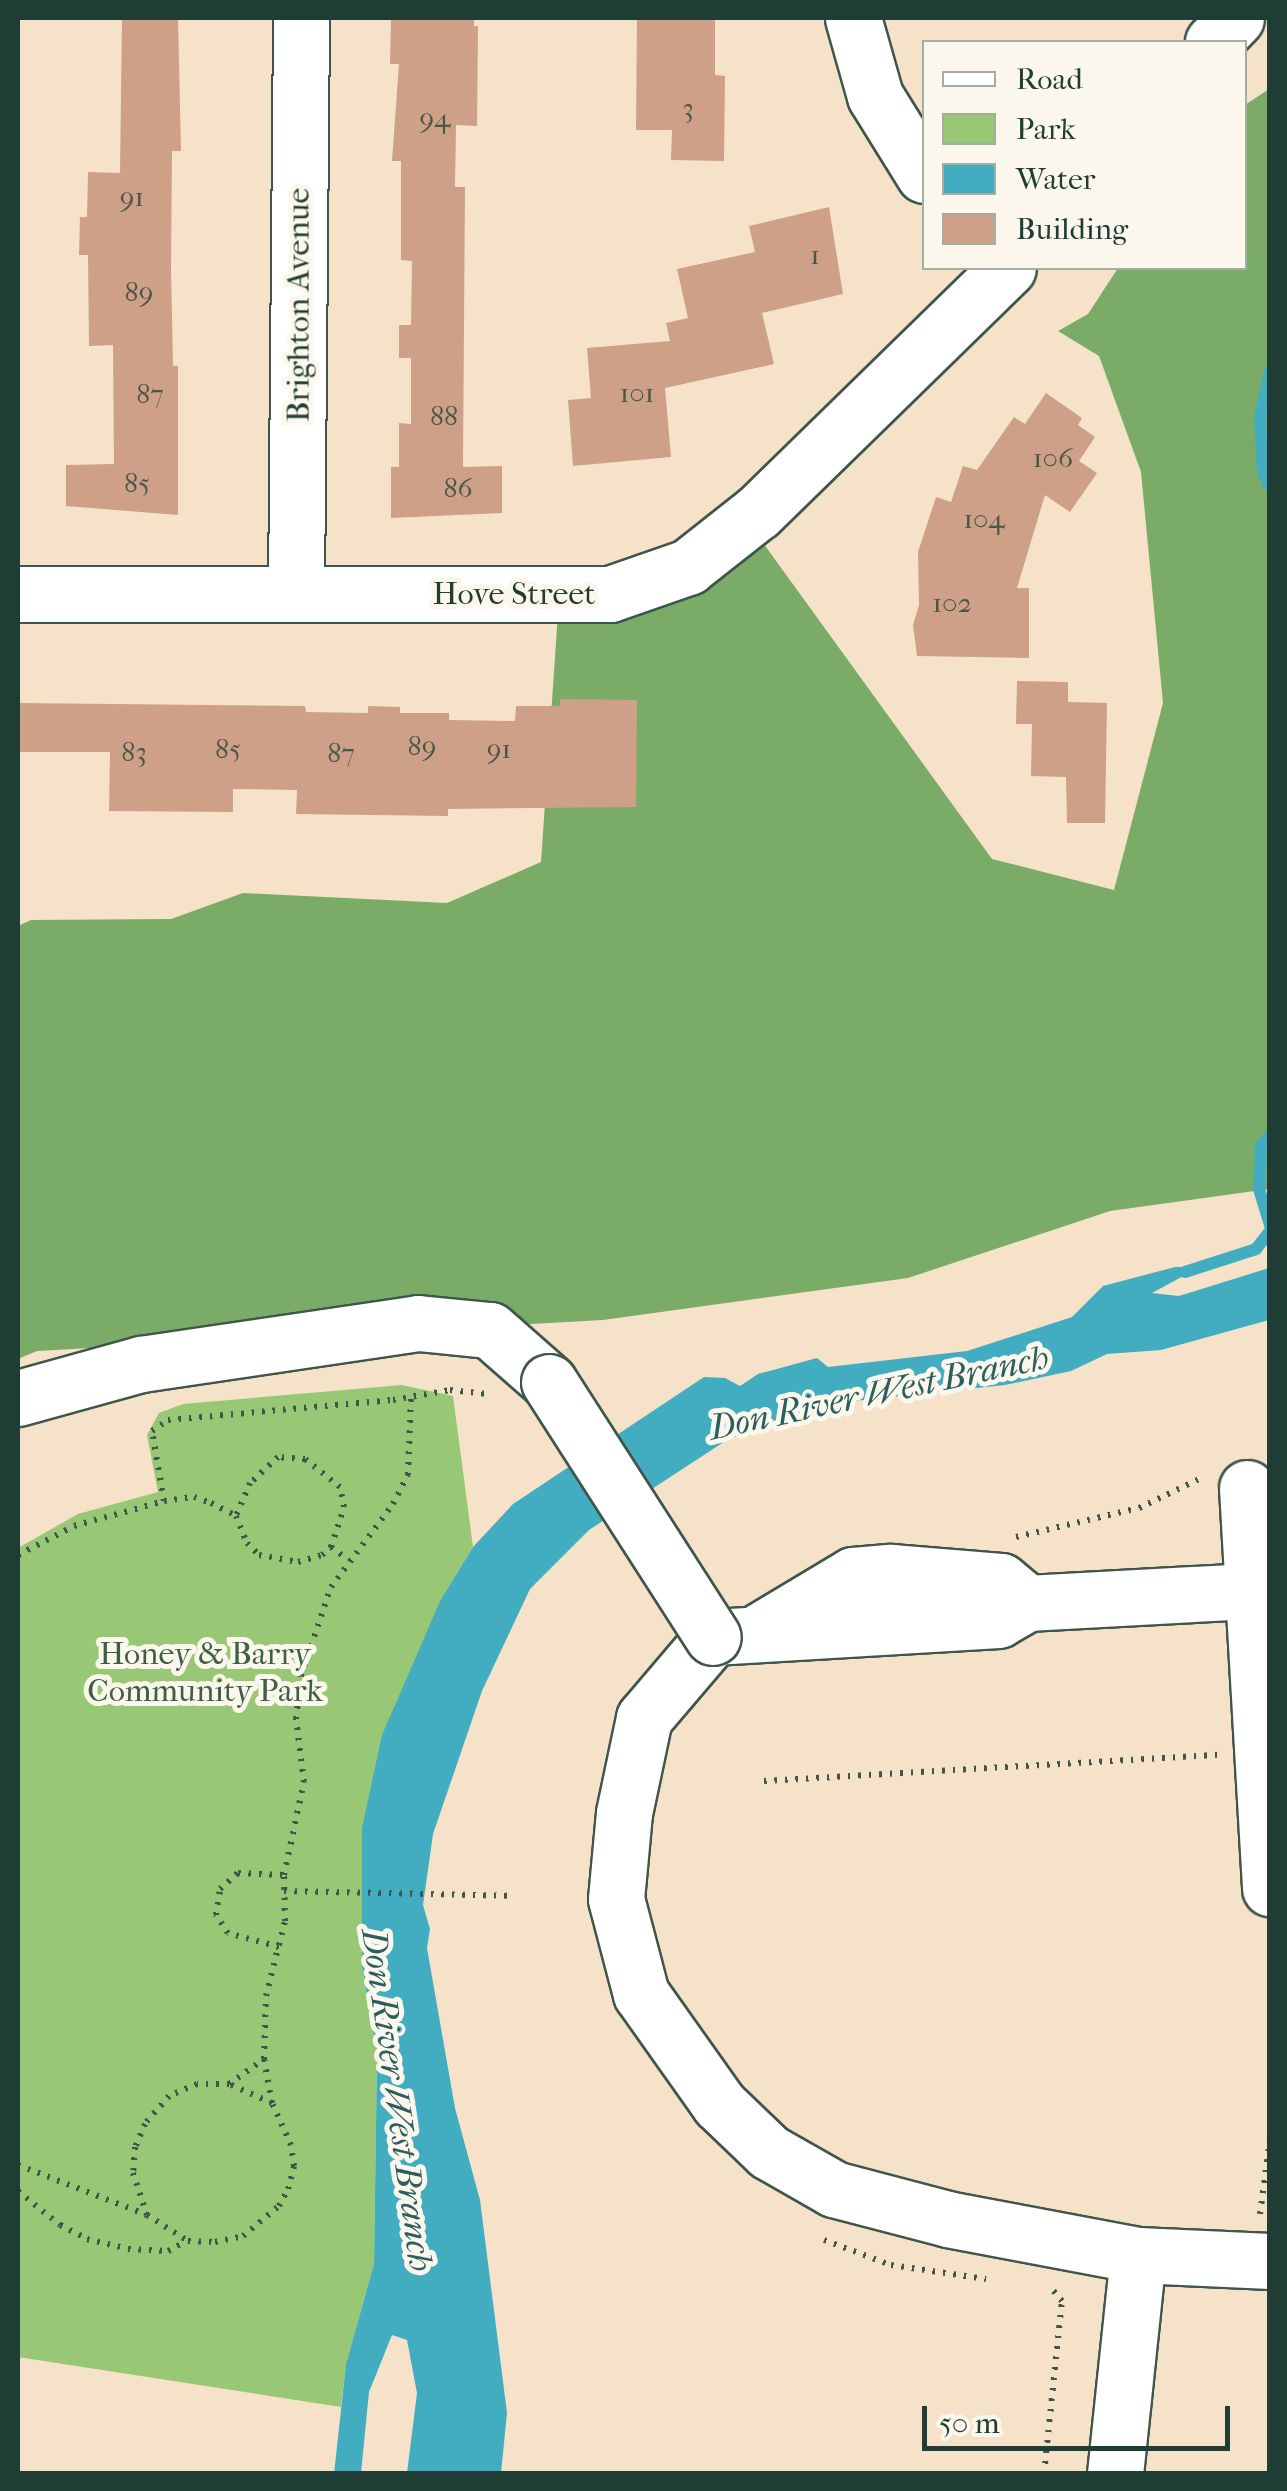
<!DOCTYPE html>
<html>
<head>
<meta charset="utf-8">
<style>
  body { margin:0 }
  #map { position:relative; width:1287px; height:2491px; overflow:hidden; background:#f5e2c9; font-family:"IM FELL French Canon",serif }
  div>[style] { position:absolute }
  .green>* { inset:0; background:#98c776 }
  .forest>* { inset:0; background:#7aac67 }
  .water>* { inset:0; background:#42adc1 }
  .stream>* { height:12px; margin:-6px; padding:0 6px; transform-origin:6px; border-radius:6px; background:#42adc1 }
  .building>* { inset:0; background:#cda087 }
  .path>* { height:6px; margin-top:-3px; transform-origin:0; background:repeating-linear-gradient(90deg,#3f564a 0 2.5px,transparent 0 10.5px) }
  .roads { filter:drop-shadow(2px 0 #3f564a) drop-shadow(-2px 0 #3f564a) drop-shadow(0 2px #3f564a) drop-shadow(0 -2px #3f564a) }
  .minor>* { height:55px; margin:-27.5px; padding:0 27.5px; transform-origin:27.5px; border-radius:27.5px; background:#fff }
  .bridges { filter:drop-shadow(2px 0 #3f564a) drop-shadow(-2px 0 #3f564a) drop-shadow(0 2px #3f564a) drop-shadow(0 -2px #3f564a) }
  .minor-bridge>* { height:55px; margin:-27.5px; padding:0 27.5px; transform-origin:27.5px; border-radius:27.5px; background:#fff }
  span { translate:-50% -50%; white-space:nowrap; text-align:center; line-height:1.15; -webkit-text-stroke:10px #fbf7ec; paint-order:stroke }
  .number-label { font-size:28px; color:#4a5649 }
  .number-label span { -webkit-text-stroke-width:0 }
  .street-label { font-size:32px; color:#1f3d34 }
  .park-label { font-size:32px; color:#3d6044 }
  .water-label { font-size:35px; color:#2a5f5e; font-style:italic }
  .frame { position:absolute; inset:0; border:20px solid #1f3d34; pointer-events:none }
  .legend { position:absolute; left:922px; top:40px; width:325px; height:230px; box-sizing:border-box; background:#fbf7ec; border:2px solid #a3ada2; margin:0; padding:12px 18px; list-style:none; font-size:30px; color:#1f3d34 }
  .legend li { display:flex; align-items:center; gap:20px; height:50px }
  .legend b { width:50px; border:2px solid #a3ada2 }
  .scale { position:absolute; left:922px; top:2406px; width:308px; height:45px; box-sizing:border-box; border:5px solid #1f3d34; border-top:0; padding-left:12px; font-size:30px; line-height:35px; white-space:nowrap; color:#1f3d34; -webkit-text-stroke:8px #fbf7ec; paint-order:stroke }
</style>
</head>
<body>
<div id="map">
  <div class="green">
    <div style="clip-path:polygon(402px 1385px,453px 1396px,473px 1547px,441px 1599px,362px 1967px,377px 2055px,374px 2264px,346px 2364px,341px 2407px,18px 2357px,18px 1548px,78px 1514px,158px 1492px,147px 1435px,159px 1413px,183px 1404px)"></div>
  </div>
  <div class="forest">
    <div style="clip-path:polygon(1269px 89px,1269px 1189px,1110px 1211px,908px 1278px,603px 1320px,37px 1351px,18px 1359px,18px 926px,31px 920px,171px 919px,243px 893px,447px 903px,541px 862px,558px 613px,758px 536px,992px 859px,1114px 890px,1163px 703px,1141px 472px,1099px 356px,1058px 331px,1088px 314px,1118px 268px,1244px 268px,1245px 105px)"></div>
  </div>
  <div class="water">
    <div style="clip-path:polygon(1175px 1267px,1200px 1267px,1152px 1293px,1179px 1296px,1269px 1268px,1269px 1320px,1161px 1350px,1107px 1354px,1071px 1371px,1005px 1385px,835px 1403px,730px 1438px,589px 1530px,530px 1589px,482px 1691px,433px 1834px,423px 1905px,430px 1929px,427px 1948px,455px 2108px,480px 2200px,507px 2413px,501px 2473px,407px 2473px,417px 2393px,407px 2340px,392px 2335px,369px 2392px,361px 2473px,334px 2474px,346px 2364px,374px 2264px,377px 2055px,362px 1967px,362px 1828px,382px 1735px,441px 1599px,473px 1547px,513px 1504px,704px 1377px,725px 1378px,740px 1386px,758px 1374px,817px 1358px,828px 1367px,967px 1351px,1072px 1317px,1103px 1286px)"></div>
  </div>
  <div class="stream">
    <div style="left:1270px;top:371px;width:48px;rotate:102deg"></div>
    <div style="left:1260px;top:418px;width:53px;rotate:86.8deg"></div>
    <div style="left:1263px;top:471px;width:17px;rotate:66deg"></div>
    <div style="left:1270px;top:1135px;width:14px;rotate:129deg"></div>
    <div style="left:1261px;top:1146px;width:43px;rotate:92.7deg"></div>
    <div style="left:1259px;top:1189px;width:39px;rotate:73deg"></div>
    <div style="left:1185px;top:1272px;width:75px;rotate:-17.9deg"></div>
    <div style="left:1256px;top:1249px;width:23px;rotate:-52deg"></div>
  </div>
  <div class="building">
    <div style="clip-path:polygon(122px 18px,178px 18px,181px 151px,172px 151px,171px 270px,173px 366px,178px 366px,178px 515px,66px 506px,66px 465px,114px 464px,113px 345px,89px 346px,88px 255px,79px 255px,80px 217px,87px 217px,88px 172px,120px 173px)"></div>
    <div style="clip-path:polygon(391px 18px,474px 18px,474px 26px,478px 26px,477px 126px,456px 125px,455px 187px,465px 187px,463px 467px,502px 466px,502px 513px,391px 518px,391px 467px,399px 467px,399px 423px,411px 424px,411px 358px,399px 358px,399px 325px,411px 325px,412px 261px,401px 260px,401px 161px,392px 161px,399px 64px,390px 64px)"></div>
    <div style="clip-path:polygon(637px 18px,715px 18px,715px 75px,725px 76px,724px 161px,671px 160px,672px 130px,636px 130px)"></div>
    <div style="clip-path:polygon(829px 207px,843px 294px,762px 313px,774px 364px,665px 388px,671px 457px,573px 466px,568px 400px,591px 398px,587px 348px,670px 341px,666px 323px,688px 318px,677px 269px,755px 252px,749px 226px)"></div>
    <div style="clip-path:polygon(1046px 393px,1082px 418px,1078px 425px,1095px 437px,1079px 461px,1097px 473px,1070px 512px,1045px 495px,1017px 588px,1029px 588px,1029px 658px,917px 656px,913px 625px,919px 605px,918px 552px,936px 497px,951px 502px,963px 466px,977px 470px,1014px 417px,1025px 424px)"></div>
    <div style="clip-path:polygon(1017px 681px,1068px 682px,1068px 702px,1107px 703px,1105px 823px,1067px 823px,1066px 777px,1031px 776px,1032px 724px,1016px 724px)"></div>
    <div style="clip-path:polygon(560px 699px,637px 700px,636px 807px,448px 809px,448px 816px,296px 814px,297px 790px,233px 789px,233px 812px,109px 811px,110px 752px,18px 752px,18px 703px,305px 706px,306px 712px,368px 713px,368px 706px,400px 707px,400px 713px,449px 713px,449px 720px,515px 721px,516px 706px,560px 706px)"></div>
  </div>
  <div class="path">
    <div style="left:164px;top:1501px;width:30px;rotate:-8deg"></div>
    <div style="left:194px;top:1497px;width:18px;rotate:19deg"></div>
    <div style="left:211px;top:1503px;width:28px;rotate:27deg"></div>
    <div style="left:236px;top:1516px;width:29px;rotate:68deg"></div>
    <div style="left:247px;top:1543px;width:17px;rotate:45deg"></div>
    <div style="left:259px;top:1555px;width:40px;rotate:10deg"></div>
    <div style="left:298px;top:1562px;width:25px;rotate:-16deg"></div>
    <div style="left:322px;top:1555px;width:12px;rotate:-42deg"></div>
    <div style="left:331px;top:1547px;width:42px;rotate:-72deg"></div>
    <div style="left:344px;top:1507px;width:20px;rotate:-101deg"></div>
    <div style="left:340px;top:1487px;width:45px;rotate:-141.3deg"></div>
    <div style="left:305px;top:1459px;width:27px;rotate:-176deg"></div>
    <div style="left:278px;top:1457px;width:38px;rotate:137deg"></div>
    <div style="left:250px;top:1483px;width:36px;rotate:113deg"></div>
    <div style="left:1016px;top:1537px;width:126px;rotate:-13.3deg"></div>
    <div style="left:1139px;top:1508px;width:71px;rotate:-25.8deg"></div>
    <div style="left:331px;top:1547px;width:21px;rotate:37deg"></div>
    <div style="left:18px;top:1555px;width:63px;rotate:-27.4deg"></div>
    <div style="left:74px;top:1526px;width:93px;rotate:-15.5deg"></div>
    <div style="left:164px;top:1501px;width:71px;rotate:-99.7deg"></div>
    <div style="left:152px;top:1431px;width:19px;rotate:-35deg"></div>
    <div style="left:168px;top:1420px;width:226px;rotate:-5.1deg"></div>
    <div style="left:393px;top:1400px;width:58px;rotate:-10deg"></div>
    <div style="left:450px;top:1390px;width:38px;rotate:6deg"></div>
    <div style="left:764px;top:1781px;width:455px;rotate:-3.3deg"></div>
    <div style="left:284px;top:1891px;width:230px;rotate:1.2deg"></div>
    <div style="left:279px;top:1947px;width:53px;rotate:-164.6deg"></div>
    <div style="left:228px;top:1933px;width:22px;rotate:-124deg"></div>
    <div style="left:216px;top:1915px;width:26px;rotate:-81deg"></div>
    <div style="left:220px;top:1889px;width:24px;rotate:-42deg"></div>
    <div style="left:238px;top:1873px;width:46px;rotate:2.5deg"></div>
    <div style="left:229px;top:2084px;width:43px;rotate:-35.5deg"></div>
    <div style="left:272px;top:2103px;width:47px;rotate:-156.2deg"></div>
    <div style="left:229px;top:2084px;width:32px;rotate:180deg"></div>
    <div style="left:197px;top:2084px;width:30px;rotate:157deg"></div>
    <div style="left:169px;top:2096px;width:37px;rotate:131deg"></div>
    <div style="left:145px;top:2124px;width:25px;rotate:113deg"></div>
    <div style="left:135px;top:2147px;width:26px;rotate:94deg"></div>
    <div style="left:133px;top:2173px;width:44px;rotate:71.6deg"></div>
    <div style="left:147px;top:2215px;width:49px;rotate:32.4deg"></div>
    <div style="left:188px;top:2241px;width:27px;rotate:2deg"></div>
    <div style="left:215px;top:2242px;width:29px;rotate:-12deg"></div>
    <div style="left:243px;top:2236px;width:47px;rotate:-39.8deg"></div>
    <div style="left:279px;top:2206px;width:19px;rotate:-62deg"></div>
    <div style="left:288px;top:2189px;width:24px;rotate:-75deg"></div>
    <div style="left:294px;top:2166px;width:21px;rotate:-98deg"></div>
    <div style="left:291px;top:2145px;width:46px;rotate:-114.3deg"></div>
    <div style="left:272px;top:2103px;width:45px;rotate:-100.3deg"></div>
    <div style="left:264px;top:2059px;width:63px;rotate:-88.2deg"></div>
    <div style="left:266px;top:1996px;width:77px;rotate:-75.8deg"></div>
    <div style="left:285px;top:1921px;width:46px;rotate:-91.2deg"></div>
    <div style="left:284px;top:1875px;width:95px;rotate:-77.9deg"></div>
    <div style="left:304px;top:1782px;width:64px;rotate:-97.2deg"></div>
    <div style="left:296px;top:1719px;width:43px;rotate:-83.4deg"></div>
    <div style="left:301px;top:1676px;width:94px;rotate:-71.4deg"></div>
    <div style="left:331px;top:1587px;width:104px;rotate:-53.2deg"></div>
    <div style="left:393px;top:1504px;width:33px;rotate:-63deg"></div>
    <div style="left:408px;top:1475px;width:78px;rotate:-87.8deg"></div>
    <div style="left:18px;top:2165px;width:138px;rotate:21.2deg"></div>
    <div style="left:18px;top:2191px;width:54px;rotate:39deg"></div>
    <div style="left:60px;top:2225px;width:30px;rotate:27deg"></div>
    <div style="left:87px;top:2239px;width:42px;rotate:13.7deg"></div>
    <div style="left:128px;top:2249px;width:40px;rotate:2.9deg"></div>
    <div style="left:168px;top:2251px;width:21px;rotate:-28deg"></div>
    <div style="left:1260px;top:2214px;width:76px;rotate:-82.4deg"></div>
    <div style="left:824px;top:2240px;width:72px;rotate:20.5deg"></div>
    <div style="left:891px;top:2265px;width:96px;rotate:8.4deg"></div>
    <div style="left:1044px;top:2474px;width:174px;rotate:-84.1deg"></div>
    <div style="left:1062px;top:2301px;width:16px;rotate:-130deg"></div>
  </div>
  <div class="roads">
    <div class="minor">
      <div style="left:853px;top:18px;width:81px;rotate:74.2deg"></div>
      <div style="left:875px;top:96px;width:93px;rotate:58.2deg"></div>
      <div style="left:1213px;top:42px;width:33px;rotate:-46deg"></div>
      <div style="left:296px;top:593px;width:575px;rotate:-89.5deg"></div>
      <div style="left:18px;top:594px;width:592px"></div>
      <div style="left:610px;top:594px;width:83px;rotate:-19.1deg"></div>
      <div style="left:688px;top:567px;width:89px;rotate:-38.2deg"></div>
      <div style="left:758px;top:512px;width:349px;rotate:-44.3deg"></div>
      <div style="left:18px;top:1398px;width:128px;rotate:-15.5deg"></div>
      <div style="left:141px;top:1364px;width:280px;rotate:-8.4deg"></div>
      <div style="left:418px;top:1323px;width:72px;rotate:5.6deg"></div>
      <div style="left:490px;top:1330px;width:79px;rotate:41.4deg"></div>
      <div style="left:1247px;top:1488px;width:401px;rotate:86.7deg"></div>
      <div style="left:761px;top:1630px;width:107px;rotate:-30.9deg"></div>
      <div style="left:853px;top:1575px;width:38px;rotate:-5deg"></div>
      <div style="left:891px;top:1572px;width:110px;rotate:4.7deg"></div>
      <div style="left:1001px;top:1581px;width:34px;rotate:40deg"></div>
      <div style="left:1138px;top:2255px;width:132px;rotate:2.6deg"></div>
      <div style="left:1115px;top:2474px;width:220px;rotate:-84deg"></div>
      <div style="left:1138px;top:2255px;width:193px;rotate:-169.3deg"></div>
      <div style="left:948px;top:2219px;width:118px;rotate:-165.3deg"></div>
      <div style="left:834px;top:2189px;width:75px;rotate:-150.4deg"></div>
      <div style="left:769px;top:2152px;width:69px;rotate:-136.2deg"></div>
      <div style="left:719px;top:2104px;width:135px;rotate:-125.3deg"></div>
      <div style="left:641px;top:1994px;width:98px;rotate:-104.7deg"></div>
      <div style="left:616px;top:1899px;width:86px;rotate:-84.7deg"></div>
      <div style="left:624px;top:1813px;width:97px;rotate:-78.1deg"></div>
      <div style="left:644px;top:1718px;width:106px;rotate:-49.6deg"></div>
      <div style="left:713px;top:1637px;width:286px;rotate:-3.4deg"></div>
      <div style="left:998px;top:1620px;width:34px;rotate:-30deg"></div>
      <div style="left:1027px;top:1603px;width:223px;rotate:-3.1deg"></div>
    </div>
  </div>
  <div class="bridges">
    <div class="minor-bridge">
      <div style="left:549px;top:1382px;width:303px;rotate:57.3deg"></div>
    </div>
  </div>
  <div class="number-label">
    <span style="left:688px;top:108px">3</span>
    <span style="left:435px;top:118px">94</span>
    <span style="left:132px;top:197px">91</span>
    <span style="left:815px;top:255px">1</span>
    <span style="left:139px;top:292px">89</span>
    <span style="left:637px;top:393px">101</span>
    <span style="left:150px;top:394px">87</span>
    <span style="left:444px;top:416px">88</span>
    <span style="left:1053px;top:458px">106</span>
    <span style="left:137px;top:483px">85</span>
    <span style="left:458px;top:488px">86</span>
    <span style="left:984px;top:519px">104</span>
    <span style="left:952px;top:603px">102</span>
    <span style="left:422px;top:746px">89</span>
    <span style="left:228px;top:749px">85</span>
    <span style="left:499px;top:749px">91</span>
    <span style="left:134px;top:752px">83</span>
    <span style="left:341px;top:753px">87</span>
  </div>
  <div class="street-label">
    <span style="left:299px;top:305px;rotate:-90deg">Brighton Avenue</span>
    <span style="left:514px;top:594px">Hove Street</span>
  </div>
  <div class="park-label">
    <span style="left:205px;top:1673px">Honey &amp; Barry<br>Community Park</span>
  </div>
  <div class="water-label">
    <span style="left:879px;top:1393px;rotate:-12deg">Don River West Branch</span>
    <span style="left:397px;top:2100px;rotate:82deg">Don River West Branch</span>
  </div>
  <div class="frame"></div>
  <ul class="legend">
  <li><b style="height:12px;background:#fff"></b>Road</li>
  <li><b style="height:28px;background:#98c776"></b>Park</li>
  <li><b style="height:28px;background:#42adc1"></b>Water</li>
  <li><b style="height:28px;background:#cda087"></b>Building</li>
  </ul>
  <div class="scale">50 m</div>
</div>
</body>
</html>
